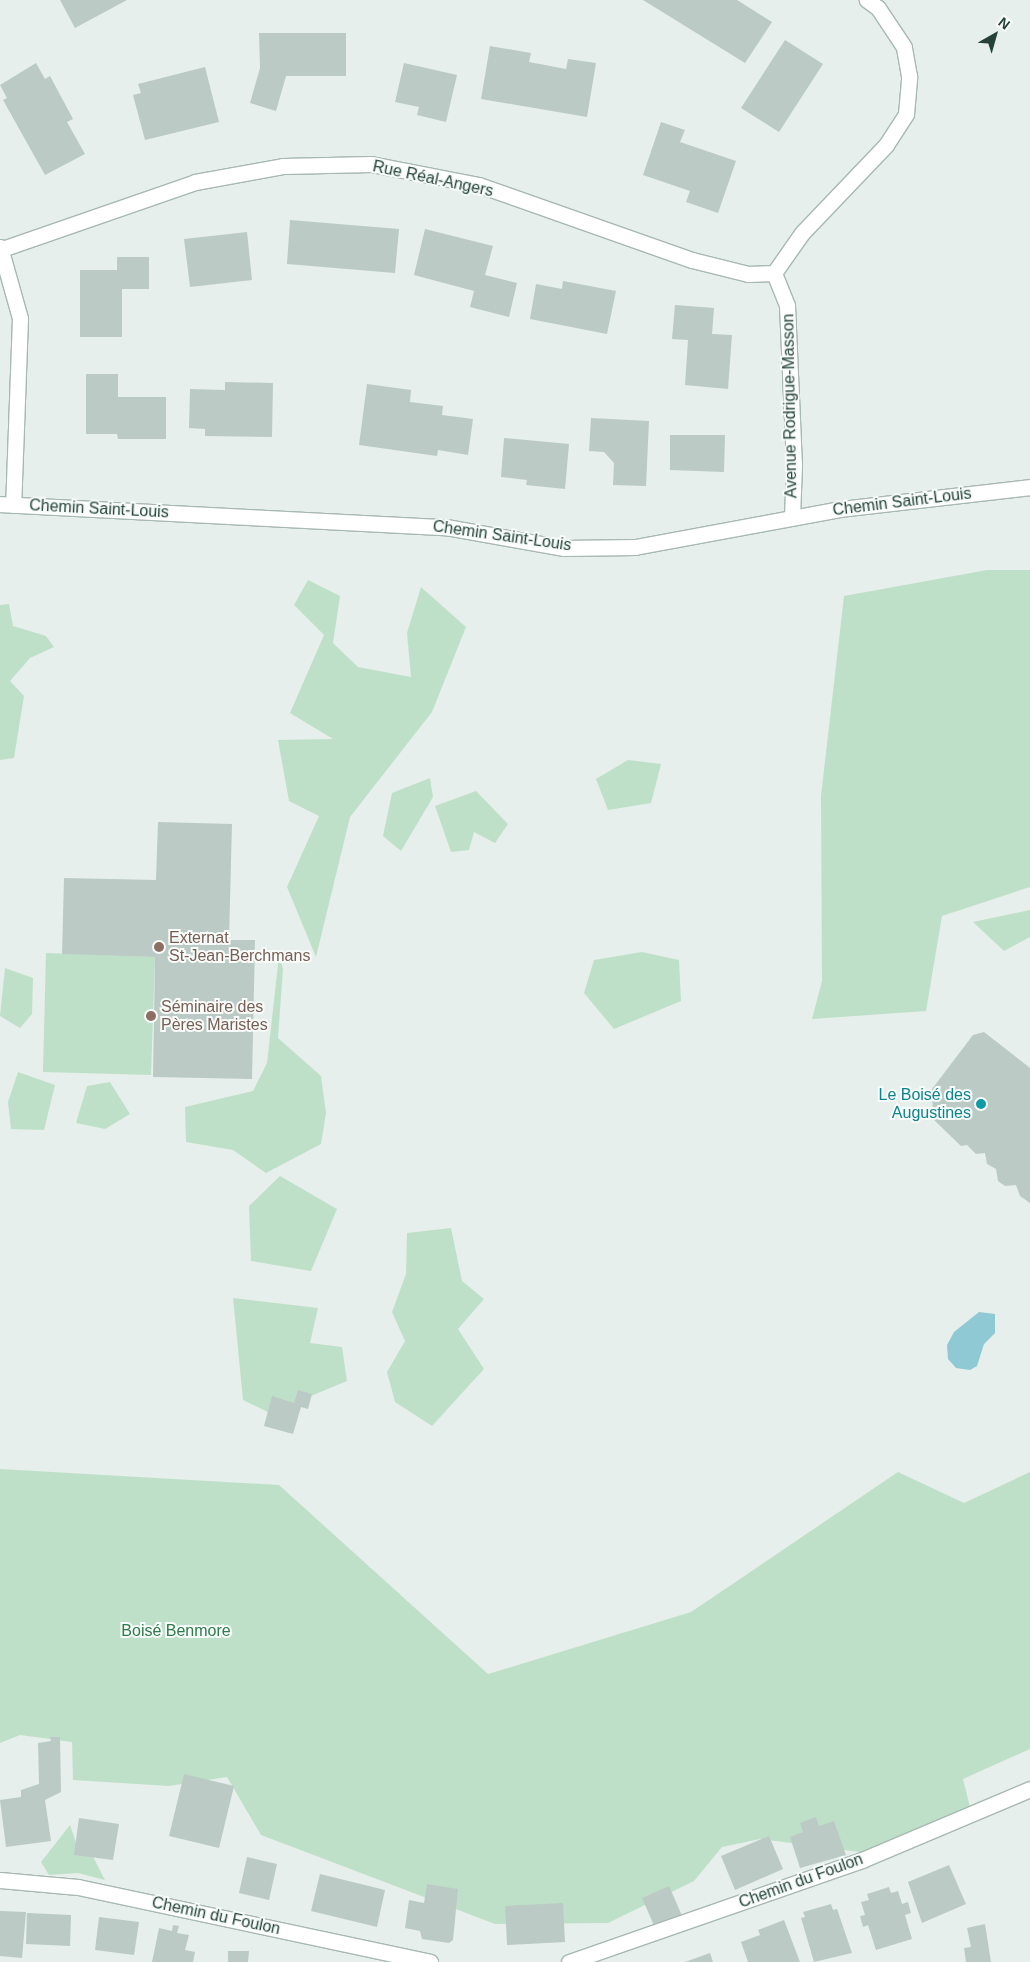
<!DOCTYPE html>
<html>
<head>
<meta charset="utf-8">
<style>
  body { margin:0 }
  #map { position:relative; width:1030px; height:1962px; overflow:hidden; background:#e6efeb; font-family:Arial,sans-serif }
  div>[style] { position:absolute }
  .green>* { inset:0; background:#bfe0c8 }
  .water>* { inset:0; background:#8ec9d4 }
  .building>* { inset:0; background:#bbcac4 }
  .roads { filter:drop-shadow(1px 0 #a8b8b2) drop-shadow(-1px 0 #a8b8b2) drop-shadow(0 1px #a8b8b2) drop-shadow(0 -1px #a8b8b2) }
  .street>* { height:15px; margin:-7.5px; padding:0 7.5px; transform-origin:7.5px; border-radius:7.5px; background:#fff }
  .secondary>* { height:15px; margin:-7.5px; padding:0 7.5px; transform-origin:7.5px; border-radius:7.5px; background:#fff }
  .dots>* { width:14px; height:14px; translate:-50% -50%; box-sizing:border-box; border:2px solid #f7fbf9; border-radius:50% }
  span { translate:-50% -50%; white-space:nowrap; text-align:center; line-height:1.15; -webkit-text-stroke:4px #f7fbf9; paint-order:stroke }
  .street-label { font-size:16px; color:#24423a }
  .education-label { font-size:16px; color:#785e54 }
  .left { translate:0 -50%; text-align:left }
  .culture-label { font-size:16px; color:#0d838f }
  .right { translate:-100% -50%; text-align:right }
  .park-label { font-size:16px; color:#2d7a4b }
  .north { position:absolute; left:970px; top:10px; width:50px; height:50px; -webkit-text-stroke:4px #f7fbf9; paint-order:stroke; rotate:38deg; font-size:14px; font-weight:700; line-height:20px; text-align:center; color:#24423a }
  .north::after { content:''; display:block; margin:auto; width:18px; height:22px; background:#24423a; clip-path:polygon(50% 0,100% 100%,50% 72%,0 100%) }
</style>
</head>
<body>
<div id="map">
  <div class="green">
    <div style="clip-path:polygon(987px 570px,1030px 570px,1030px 887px,942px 916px,926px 1011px,812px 1019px,822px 981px,821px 796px,844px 596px)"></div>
    <div style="clip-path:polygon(308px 580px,340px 596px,333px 643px,358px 667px,411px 677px,407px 633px,421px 587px,466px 627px,432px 712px,350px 817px,316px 957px,287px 887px,319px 816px,289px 801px,278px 740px,333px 739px,290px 713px,324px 635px,294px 605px)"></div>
    <div style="clip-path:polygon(9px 604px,13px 626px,46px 636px,54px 647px,30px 658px,10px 681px,24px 696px,14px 758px,0 760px,0 605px)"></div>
    <div style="clip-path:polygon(628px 760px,661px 764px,651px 803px,608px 810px,596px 779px)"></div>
    <div style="clip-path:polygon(430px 778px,433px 797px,401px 851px,383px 836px,392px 793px)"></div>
    <div style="clip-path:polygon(476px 791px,508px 824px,495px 843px,474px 832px,469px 850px,451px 852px,435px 806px)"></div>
    <div style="clip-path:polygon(1030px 910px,1030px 937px,1004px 951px,973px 922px)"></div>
    <div style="clip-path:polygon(642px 952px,679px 960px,681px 1001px,614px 1029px,584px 993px,594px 960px)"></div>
    <div style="clip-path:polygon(46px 953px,155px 957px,151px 1075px,43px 1072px)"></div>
    <div style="clip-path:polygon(279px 956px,283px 969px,278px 1038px,321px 1076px,326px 1113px,321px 1144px,266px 1173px,233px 1150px,186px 1142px,185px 1107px,253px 1091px,267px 1063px)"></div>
    <div style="clip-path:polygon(5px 968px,33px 978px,32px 1014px,20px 1028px,0 1016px)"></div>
    <div style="clip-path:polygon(18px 1072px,55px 1085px,44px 1130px,11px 1129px,8px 1102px)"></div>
    <div style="clip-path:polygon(110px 1082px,130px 1114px,105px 1129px,76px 1123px,87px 1086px)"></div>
    <div style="clip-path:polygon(280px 1176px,337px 1209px,311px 1271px,251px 1261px,249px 1206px)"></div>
    <div style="clip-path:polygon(451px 1228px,462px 1281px,484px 1299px,458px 1329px,484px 1369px,432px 1426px,395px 1402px,387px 1372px,405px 1341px,392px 1312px,406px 1274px,407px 1233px)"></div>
    <div style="clip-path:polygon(233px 1298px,318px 1308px,310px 1343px,342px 1347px,347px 1381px,270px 1413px,243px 1400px)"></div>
    <div style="clip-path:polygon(0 1469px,279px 1485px,488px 1674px,691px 1612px,898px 1472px,964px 1503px,1030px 1472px,1030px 1749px,963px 1779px,970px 1807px,875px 1854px,760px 1839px,722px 1847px,694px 1881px,608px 1923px,495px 1924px,261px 1835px,227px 1777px,169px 1786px,73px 1780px,72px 1742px,20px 1735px,0 1743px)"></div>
    <div style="clip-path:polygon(70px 1825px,79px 1851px,90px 1851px,105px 1880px,78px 1873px,49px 1875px,41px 1862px)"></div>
  </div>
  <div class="water">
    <div style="clip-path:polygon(979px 1312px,995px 1314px,995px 1333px,984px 1344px,977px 1366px,970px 1370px,956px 1368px,948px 1359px,947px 1345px,954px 1332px)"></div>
  </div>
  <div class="building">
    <div style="clip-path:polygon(60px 0,127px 0,75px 28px)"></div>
    <div style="clip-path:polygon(643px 0,737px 0,772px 22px,745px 63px)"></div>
    <div style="clip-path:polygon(259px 33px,346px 33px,346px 76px,286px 76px,276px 111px,250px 103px,260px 68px)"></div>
    <div style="clip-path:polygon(785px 40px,823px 64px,779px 132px,741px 108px)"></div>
    <div style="clip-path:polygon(490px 46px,531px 53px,529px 62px,566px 69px,568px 59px,596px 63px,587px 117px,481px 99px)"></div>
    <div style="clip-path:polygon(36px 63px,45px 79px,50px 76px,73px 119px,67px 122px,85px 154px,45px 175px,3px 100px,7px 98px,0 85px)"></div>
    <div style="clip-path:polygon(404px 63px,457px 75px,446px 122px,417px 115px,419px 107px,395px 102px)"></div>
    <div style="clip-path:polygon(205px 67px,219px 122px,145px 140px,133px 95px,141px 93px,138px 84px)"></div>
    <div style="clip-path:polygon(661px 122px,685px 130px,680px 142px,736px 161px,718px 213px,686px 202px,690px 191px,643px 175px)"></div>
    <div style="clip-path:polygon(290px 220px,399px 229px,395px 273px,287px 264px)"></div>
    <div style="clip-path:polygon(425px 229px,493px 246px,485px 275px,517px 283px,509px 317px,470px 307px,474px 291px,414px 275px)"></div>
    <div style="clip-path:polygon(247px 232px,252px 280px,190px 287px,184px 239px)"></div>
    <div style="clip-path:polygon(117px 257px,149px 257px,149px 289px,122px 289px,122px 337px,80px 337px,80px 270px,117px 270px)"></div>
    <div style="clip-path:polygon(563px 281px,616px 291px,607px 334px,530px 319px,536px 284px,562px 289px)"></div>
    <div style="clip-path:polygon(675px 305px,714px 308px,712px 334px,732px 335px,728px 389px,685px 385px,688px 340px,672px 339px)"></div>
    <div style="clip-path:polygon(86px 374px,118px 374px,118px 397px,166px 397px,166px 439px,118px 439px,117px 434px,86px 434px)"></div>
    <div style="clip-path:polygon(225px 382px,273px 383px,272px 437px,205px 436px,205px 429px,189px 428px,190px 389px,225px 390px)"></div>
    <div style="clip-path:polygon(367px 384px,411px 390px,410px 402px,443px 406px,442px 415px,473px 419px,468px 455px,438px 450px,437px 456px,359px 445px)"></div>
    <div style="clip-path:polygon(591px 418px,649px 421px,646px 486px,613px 485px,614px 463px,604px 452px,589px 451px)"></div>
    <div style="clip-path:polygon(670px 435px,725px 435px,724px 472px,670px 470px)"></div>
    <div style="clip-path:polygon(504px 438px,569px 444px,565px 489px,526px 485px,527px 480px,501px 477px)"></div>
    <div style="clip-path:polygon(158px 822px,232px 824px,229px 940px,255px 940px,252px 1079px,153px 1077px,155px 957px,62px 954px,64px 878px,156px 880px)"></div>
    <div style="clip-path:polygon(984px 1032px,1030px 1068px,1030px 1203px,1020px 1196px,1016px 1185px,1005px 1186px,998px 1181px,996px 1169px,987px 1164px,985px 1153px,976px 1154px,967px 1145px,961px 1146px,933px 1119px,932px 1089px,973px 1035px)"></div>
    <div style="clip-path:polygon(298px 1390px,312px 1394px,308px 1409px,301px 1407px,293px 1434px,264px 1426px,272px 1396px,294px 1403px)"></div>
    <div style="clip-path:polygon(50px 1737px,60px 1737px,61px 1792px,45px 1800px,51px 1841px,6px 1847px,0 1800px,21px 1797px,21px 1790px,39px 1784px,38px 1743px,51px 1741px)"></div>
    <div style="clip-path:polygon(184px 1774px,234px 1786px,219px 1848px,169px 1836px)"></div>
    <div style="clip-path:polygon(816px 1817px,819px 1826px,834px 1821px,846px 1855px,800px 1868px,790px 1837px,803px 1832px,800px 1823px)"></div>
    <div style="clip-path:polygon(79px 1818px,119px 1824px,113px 1860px,74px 1855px)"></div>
    <div style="clip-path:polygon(769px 1836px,783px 1869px,735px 1890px,721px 1856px)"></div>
    <div style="clip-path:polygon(247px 1857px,277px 1864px,269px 1900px,239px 1893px)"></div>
    <div style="clip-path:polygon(949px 1865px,966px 1904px,922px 1923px,908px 1882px)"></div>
    <div style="clip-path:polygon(320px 1874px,385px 1890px,377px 1927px,311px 1911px)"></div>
    <div style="clip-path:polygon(427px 1884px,458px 1889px,453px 1940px,449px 1943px,422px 1939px,420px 1931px,405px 1928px,409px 1900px,424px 1903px)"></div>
    <div style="clip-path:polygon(669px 1886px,683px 1918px,656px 1930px,642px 1898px)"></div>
    <div style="clip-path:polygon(889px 1887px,891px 1893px,898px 1891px,902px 1904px,908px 1902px,911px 1913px,905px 1915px,912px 1939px,876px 1950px,868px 1925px,863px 1927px,860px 1916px,865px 1915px,861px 1902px,869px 1900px,867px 1894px)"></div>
    <div style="clip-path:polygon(563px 1903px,565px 1942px,507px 1945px,505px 1906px)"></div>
    <div style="clip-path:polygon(831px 1904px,833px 1910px,837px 1909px,852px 1953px,814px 1962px,801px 1918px,805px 1917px,803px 1912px)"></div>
    <div style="clip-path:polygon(0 1911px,26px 1912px,22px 1958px,0 1956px)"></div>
    <div style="clip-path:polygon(27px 1913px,71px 1915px,70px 1946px,26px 1944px)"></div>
    <div style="clip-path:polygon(99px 1917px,139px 1922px,134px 1955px,95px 1950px)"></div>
    <div style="clip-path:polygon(784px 1920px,800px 1962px,748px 1962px,741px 1942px,760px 1935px,758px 1930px)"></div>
    <div style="clip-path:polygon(985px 1924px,991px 1962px,966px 1962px,964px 1948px,971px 1947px,967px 1928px)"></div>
    <div style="clip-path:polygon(173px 1925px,179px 1926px,177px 1933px,189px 1935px,185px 1950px,195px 1952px,193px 1962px,152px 1962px,159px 1928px,172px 1931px)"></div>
    <div style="clip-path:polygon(228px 1951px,249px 1951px,248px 1962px,228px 1962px)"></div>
    <div style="clip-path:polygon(710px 1953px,713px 1962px,685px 1962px)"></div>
  </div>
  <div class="roads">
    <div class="street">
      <div style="left:0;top:247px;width:74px;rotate:74.3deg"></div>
      <div style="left:20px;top:318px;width:187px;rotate:92.1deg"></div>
      <div style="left:2px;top:249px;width:204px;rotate:-19.1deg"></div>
      <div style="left:195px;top:182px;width:89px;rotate:-10.3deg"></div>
      <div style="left:283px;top:166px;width:88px;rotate:-1.3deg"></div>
      <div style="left:371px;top:164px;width:110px;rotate:11deg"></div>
      <div style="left:479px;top:185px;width:226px;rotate:19.4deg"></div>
      <div style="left:692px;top:260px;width:58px;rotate:14deg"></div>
      <div style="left:748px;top:274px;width:26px;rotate:-2deg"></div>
      <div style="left:774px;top:273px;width:49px;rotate:-55deg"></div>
      <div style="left:802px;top:233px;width:122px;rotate:-46.3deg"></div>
      <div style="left:886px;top:145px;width:37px;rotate:-57deg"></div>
      <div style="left:906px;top:114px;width:38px;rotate:-85deg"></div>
      <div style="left:909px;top:76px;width:29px;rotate:-100deg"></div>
      <div style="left:904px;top:47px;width:47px;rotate:-123.7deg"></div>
      <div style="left:878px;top:8px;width:14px;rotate:-144deg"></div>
      <div style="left:774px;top:273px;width:35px;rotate:68deg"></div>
      <div style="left:787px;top:305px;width:160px;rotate:87.5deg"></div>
      <div style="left:794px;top:465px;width:52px;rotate:92.2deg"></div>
      <div style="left:0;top:1880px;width:78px;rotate:5.1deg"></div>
      <div style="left:78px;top:1887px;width:360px;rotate:12deg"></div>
      <div style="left:569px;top:1962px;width:310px;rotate:-19.2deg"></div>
      <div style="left:862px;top:1860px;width:182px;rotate:-22.9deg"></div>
    </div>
    <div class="secondary">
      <div style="left:0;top:504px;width:447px;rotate:3deg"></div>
      <div style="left:446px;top:527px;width:120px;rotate:10.1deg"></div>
      <div style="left:564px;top:548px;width:71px;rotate:-0.8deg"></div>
      <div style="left:635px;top:547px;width:208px;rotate:-10.5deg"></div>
      <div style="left:840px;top:509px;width:191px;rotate:-6.6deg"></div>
    </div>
  </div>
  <div class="dots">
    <div style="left:159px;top:947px;background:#8d6e63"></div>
    <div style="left:151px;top:1016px;background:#8d6e63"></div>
    <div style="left:981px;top:1104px;background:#0f9aa8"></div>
  </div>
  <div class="street-label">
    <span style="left:433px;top:179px;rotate:12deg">Rue Réal-Angers</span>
    <span style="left:790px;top:406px;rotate:-91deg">Avenue Rodrigue-Masson</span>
    <span style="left:902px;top:502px;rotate:-7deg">Chemin Saint-Louis</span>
    <span style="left:99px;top:509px;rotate:3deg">Chemin Saint-Louis</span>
    <span style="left:502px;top:536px;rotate:8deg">Chemin Saint-Louis</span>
    <span style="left:801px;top:1881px;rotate:-20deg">Chemin du Foulon</span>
    <span style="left:216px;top:1916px;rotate:12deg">Chemin du Foulon</span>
  </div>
  <div class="education-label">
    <span class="left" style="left:169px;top:947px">Externat<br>St-Jean-Berchmans</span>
    <span class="left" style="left:161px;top:1016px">Séminaire des<br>Pères Maristes</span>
  </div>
  <div class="culture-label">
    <span class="right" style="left:971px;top:1104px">Le Boisé des<br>Augustines</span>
  </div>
  <div class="park-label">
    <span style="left:176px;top:1631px">Boisé Benmore</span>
  </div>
  <div class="north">N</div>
</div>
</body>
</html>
